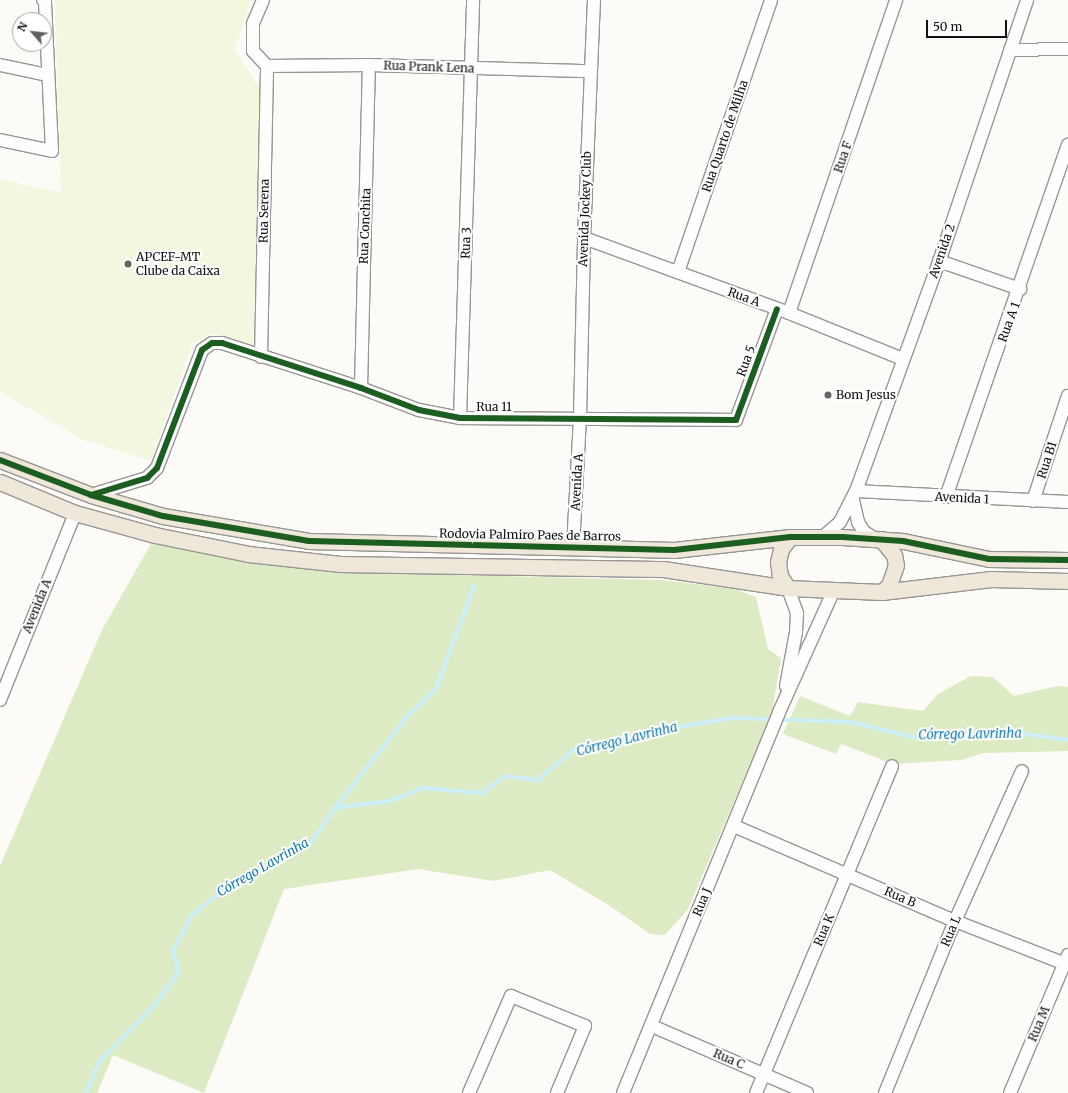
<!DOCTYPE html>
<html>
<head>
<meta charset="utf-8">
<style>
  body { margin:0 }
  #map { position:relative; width:1068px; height:1093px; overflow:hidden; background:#fcfbf7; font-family:Merriweather,serif }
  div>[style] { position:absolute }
  .forest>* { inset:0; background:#dcebc3 }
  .pitch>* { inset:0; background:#f3f7e0 }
  .stream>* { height:3.5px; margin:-1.75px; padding:0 1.75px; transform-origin:1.75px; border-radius:1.75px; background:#cbeef9 }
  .roads { filter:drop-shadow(1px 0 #979695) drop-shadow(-1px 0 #979695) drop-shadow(0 1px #979695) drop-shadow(0 -1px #979695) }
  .minor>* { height:12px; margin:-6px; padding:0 6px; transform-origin:6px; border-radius:6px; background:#fffefe }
  .major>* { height:15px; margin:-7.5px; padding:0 7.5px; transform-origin:7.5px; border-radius:7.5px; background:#eee7da }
  .cycleway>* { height:6px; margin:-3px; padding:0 3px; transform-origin:3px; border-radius:3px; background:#1b5e20 }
  .dots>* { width:11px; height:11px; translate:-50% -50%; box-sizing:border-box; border:2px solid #fff; border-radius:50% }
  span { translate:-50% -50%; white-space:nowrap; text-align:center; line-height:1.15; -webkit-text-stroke:4px #fff; paint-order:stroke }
  .street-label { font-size:12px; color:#111 }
  .poi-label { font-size:12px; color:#111 }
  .left { translate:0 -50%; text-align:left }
  .water-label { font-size:13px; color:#117bab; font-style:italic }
  .north { position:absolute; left:12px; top:12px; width:40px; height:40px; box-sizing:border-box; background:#fff; border:1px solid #a0a0a0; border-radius:50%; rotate:298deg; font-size:11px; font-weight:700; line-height:16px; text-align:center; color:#111 }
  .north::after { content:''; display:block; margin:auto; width:14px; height:18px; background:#636362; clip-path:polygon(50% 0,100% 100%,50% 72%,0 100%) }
  .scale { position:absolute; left:926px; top:20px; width:81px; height:18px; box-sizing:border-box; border:2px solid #111; border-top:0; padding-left:5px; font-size:12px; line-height:14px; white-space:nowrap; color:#111; -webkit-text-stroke:3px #fff; paint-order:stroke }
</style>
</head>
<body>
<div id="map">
  <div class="forest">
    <div style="clip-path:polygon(152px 542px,327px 572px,662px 580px,735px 589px,756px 597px,768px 649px,781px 658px,772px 713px,688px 909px,665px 935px,650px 934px,610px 906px,550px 870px,494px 881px,418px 869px,284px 889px,204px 1093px,113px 1055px,97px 1093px,0 1093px,0 866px,102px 630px)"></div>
    <div style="clip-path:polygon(971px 676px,993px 677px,1014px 696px,1057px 686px,1068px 687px,1068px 751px,984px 753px,961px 760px,893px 764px,841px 744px,836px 754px,783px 734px,800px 696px,850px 716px,858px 702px,923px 711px,938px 694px)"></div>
  </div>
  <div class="pitch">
    <div style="clip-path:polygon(55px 0,251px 0,235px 49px,263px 94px,253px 347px,215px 334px,203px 337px,192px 345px,151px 461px,84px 440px,0 392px,0 179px,61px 193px)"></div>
  </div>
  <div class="stream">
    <div style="left:335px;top:808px;width:116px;rotate:-51.6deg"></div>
    <div style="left:407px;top:717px;width:40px;rotate:-44deg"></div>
    <div style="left:436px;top:689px;width:110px;rotate:-69.7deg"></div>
    <div style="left:86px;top:1093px;width:34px;rotate:-67deg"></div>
    <div style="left:99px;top:1062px;width:80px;rotate:-45.5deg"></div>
    <div style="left:155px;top:1005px;width:42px;rotate:-54.8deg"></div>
    <div style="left:179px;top:971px;width:21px;rotate:-107deg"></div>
    <div style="left:173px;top:951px;width:41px;rotate:-62.2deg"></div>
    <div style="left:192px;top:915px;width:43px;rotate:-38.5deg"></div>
    <div style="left:226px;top:888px;width:95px;rotate:-27.6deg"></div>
    <div style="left:310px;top:844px;width:44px;rotate:-55.2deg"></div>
    <div style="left:335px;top:808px;width:55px;rotate:-7.3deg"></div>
    <div style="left:390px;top:801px;width:36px;rotate:-21deg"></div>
    <div style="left:424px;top:788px;width:58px;rotate:4.9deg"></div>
    <div style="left:482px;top:793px;width:29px;rotate:-35deg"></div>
    <div style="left:506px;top:776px;width:32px;rotate:7deg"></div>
    <div style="left:538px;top:780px;width:48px;rotate:-40deg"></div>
    <div style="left:575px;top:749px;width:77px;rotate:-12.8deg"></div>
    <div style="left:650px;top:732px;width:82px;rotate:-9.8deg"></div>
    <div style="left:731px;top:718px;width:120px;rotate:1.9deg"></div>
    <div style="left:851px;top:722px;width:68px;rotate:13.6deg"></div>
    <div style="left:917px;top:738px;width:102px;rotate:-2.8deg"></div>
    <div style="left:1019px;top:733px;width:49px;rotate:8.1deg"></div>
  </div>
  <div class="roads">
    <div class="minor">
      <div style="left:263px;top:0;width:26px;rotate:113deg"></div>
      <div style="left:253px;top:24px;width:27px;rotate:90deg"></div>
      <div style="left:253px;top:51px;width:21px;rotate:47deg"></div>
      <div style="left:1010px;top:50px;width:58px;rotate:-1deg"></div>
      <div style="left:0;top:65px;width:48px;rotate:12deg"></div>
      <div style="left:267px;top:66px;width:102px;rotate:-0.6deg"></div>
      <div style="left:369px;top:65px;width:221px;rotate:1.6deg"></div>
      <div style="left:0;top:140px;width:53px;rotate:11.9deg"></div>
      <div style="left:52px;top:151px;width:150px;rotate:-92.7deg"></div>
      <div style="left:45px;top:1px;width:2px;rotate:-153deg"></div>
      <div style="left:584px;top:238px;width:218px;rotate:20.1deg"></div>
      <div style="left:789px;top:313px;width:123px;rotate:22deg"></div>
      <div style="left:939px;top:261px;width:86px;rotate:19.1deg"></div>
      <div style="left:678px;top:272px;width:287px;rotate:-71.1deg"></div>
      <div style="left:789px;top:313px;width:331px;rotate:-71.1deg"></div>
      <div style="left:261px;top:357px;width:291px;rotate:-88.8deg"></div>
      <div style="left:361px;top:388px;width:323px;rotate:-88.6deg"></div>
      <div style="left:460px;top:418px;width:418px;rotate:-88.2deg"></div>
      <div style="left:856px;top:491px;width:212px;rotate:3deg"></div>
      <div style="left:91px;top:495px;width:59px;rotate:-16.9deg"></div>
      <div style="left:147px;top:478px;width:14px;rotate:-45deg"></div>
      <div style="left:157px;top:468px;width:126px;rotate:-69.1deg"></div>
      <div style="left:202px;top:350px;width:12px;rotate:-35deg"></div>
      <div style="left:212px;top:343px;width:10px"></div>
      <div style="left:222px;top:343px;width:146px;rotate:17.9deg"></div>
      <div style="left:361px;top:388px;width:62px;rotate:20.8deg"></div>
      <div style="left:419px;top:410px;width:42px;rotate:11deg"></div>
      <div style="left:460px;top:418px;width:276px;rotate:0.4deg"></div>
      <div style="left:736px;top:420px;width:118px;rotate:-69.7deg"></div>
      <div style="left:946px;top:497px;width:373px;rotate:-70.9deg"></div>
      <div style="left:853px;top:500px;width:23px;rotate:77deg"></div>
      <div style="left:858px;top:522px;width:12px;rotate:59deg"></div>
      <div style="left:864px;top:532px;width:12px;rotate:31deg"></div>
      <div style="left:1033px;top:501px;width:111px;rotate:-71.6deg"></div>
      <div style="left:824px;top:536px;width:21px;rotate:-41deg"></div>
      <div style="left:840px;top:522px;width:35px;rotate:-63deg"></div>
      <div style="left:856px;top:491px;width:250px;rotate:-70.1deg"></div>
      <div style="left:941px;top:256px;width:270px;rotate:-71.4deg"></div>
      <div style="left:573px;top:547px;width:129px;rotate:-86.9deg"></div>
      <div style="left:580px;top:418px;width:180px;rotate:-88.7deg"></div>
      <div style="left:584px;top:238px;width:238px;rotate:-87.6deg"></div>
      <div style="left:786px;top:686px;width:55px;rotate:-79.5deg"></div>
      <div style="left:796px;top:632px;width:19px;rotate:-87deg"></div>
      <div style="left:797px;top:613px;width:27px;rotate:-110deg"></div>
      <div style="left:0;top:700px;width:201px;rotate:-68.1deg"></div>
      <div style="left:734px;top:826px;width:241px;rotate:23.3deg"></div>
      <div style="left:955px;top:921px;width:121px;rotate:21.3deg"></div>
      <div style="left:652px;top:1026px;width:169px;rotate:23.4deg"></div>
      <div style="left:469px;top:1093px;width:106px;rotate:-66.6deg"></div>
      <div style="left:511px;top:996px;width:80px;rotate:22.1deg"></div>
      <div style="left:585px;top:1026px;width:73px;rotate:112.7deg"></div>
      <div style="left:623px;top:1093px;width:414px;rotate:-67.7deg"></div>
      <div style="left:780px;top:710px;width:132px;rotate:-65.8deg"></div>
      <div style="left:756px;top:1093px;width:354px;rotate:-67.4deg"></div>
      <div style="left:885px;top:1093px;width:186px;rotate:-67.9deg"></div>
      <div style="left:955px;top:921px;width:164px;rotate:-65.9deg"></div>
      <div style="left:1010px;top:1093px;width:150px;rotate:-67.2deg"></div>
    </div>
    <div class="major">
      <div style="left:0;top:460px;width:97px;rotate:21deg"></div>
      <div style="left:91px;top:495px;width:75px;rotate:16.3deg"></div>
      <div style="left:163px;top:516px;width:148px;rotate:9.7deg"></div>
      <div style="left:309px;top:541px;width:365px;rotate:1.4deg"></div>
      <div style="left:674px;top:550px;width:117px;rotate:-6.4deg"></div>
      <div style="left:790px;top:537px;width:52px"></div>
      <div style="left:842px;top:537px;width:61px;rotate:3.8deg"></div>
      <div style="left:903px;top:541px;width:88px;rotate:11.8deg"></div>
      <div style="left:989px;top:559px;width:79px;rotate:0.7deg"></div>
      <div style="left:0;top:482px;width:81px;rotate:22.5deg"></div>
      <div style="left:75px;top:513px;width:83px;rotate:15.4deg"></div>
      <div style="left:155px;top:535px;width:95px;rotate:11.5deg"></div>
      <div style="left:248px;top:554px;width:93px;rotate:6.2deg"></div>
      <div style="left:340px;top:564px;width:323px;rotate:0.9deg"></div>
      <div style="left:663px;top:569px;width:126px;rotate:8.6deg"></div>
      <div style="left:788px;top:588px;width:94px;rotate:2.4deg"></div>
      <div style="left:882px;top:592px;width:110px;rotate:-6.8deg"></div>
      <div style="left:991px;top:579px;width:77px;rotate:1.5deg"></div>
      <div style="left:881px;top:539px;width:21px;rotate:51deg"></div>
      <div style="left:894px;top:555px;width:10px;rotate:79deg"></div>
      <div style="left:896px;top:565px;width:21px;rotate:109deg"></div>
      <div style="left:889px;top:585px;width:10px;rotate:135deg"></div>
      <div style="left:788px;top:588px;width:14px;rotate:-124deg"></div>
      <div style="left:780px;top:576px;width:14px;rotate:-98deg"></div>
      <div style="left:778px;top:562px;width:13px;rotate:-77deg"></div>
      <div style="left:781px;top:549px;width:15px;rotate:-53deg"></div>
    </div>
  </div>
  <div class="cycleway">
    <div style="left:0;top:460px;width:97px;rotate:21deg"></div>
    <div style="left:91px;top:495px;width:75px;rotate:16.3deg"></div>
    <div style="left:163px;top:516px;width:148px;rotate:9.7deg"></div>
    <div style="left:309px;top:541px;width:365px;rotate:1.4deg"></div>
    <div style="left:674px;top:550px;width:117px;rotate:-6.4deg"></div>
    <div style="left:790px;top:537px;width:52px"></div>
    <div style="left:842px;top:537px;width:61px;rotate:3.8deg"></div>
    <div style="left:903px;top:541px;width:88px;rotate:11.8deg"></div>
    <div style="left:989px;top:559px;width:79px;rotate:0.7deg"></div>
    <div style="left:91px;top:495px;width:59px;rotate:-16.9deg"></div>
    <div style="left:147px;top:478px;width:14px;rotate:-45deg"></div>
    <div style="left:157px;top:468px;width:126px;rotate:-69.1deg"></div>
    <div style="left:202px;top:350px;width:12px;rotate:-35deg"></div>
    <div style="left:212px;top:343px;width:10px"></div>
    <div style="left:222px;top:343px;width:146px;rotate:17.9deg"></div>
    <div style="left:361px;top:388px;width:62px;rotate:20.8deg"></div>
    <div style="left:419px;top:410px;width:42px;rotate:11deg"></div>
    <div style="left:460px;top:418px;width:276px;rotate:0.4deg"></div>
    <div style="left:736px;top:420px;width:118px;rotate:-69.7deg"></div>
  </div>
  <div class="dots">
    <div style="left:128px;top:264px;background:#636362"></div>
    <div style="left:828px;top:395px;background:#636362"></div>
  </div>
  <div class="street-label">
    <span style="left:429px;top:67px;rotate:2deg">Rua Prank Lena</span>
    <span style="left:725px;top:136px;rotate:-71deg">Rua Quarto de Milha</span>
    <span style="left:843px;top:157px;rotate:-71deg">Rua F</span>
    <span style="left:585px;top:209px;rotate:-88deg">Avenida Jockey Club</span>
    <span style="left:264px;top:211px;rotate:-89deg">Rua Serena</span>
    <span style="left:365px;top:226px;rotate:-88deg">Rua Conchita</span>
    <span style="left:466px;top:243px;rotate:-88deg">Rua 3</span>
    <span style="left:942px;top:251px;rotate:-71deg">Avenida 2</span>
    <span style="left:744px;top:297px;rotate:20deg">Rua A</span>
    <span style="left:1009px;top:322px;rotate:-70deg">Rua A 1</span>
    <span style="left:746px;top:361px;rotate:-70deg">Rua 5</span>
    <span style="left:494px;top:407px">Rua 11</span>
    <span style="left:1047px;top:460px;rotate:-72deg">Rua B1</span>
    <span style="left:577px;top:482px;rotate:-87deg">Avenida A</span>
    <span style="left:962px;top:498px;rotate:3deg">Avenida 1</span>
    <span style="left:530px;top:535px;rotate:1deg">Rodovia Palmiro Paes de Barros</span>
    <span style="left:37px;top:606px;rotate:-68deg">Avenida A</span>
    <span style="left:900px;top:897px;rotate:23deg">Rua B</span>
    <span style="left:702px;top:902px;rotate:-68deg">Rua J</span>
    <span style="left:824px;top:930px;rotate:-67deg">Rua K</span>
    <span style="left:951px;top:931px;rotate:-67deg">Rua L</span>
    <span style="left:1039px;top:1024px;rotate:-67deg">Rua M</span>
    <span style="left:729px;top:1059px;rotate:23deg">Rua C</span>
  </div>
  <div class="poi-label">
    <span class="left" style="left:136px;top:264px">APCEF-MT<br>Clube da Caixa</span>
    <span class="left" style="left:836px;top:395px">Bom Jesus</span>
  </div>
  <div class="water-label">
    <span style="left:970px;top:735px;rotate:-1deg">Córrego Lavrinha</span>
    <span style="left:627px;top:740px;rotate:-14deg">Córrego Lavrinha</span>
    <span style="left:263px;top:868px;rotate:-30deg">Córrego Lavrinha</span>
  </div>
  <div class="north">N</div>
  <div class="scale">50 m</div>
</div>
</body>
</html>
